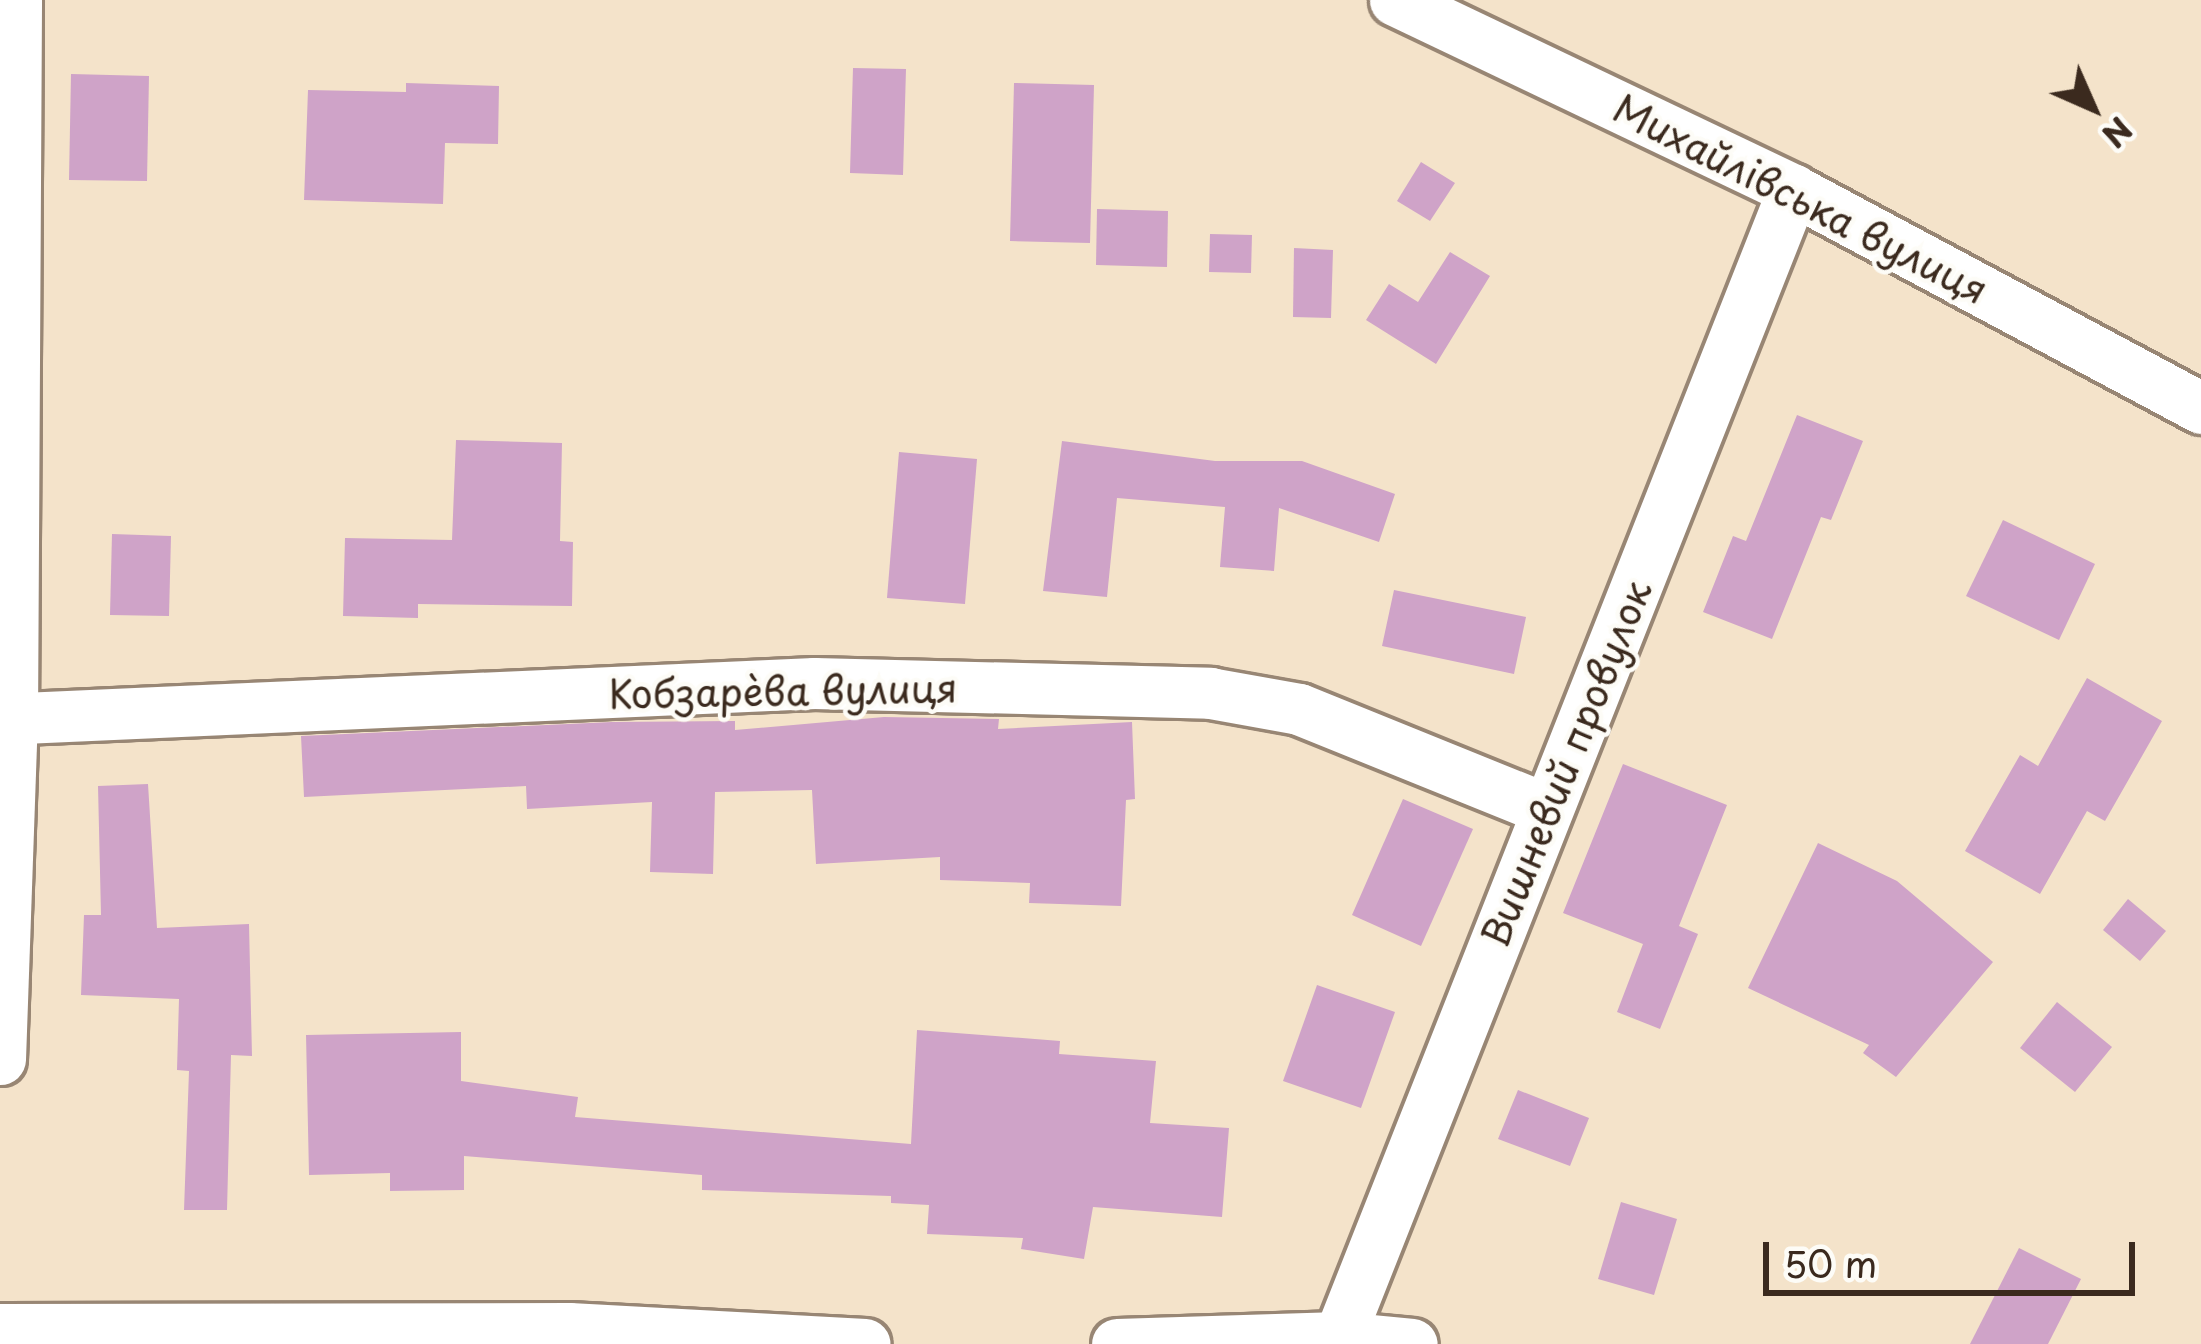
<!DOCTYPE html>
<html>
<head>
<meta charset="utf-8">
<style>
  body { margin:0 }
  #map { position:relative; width:2201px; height:1344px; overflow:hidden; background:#f4e3ca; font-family:"Playpen Sans",sans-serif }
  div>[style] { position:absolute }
  .building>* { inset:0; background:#cfa3c8 }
  .roads { filter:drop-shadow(3px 0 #988674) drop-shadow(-3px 0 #988674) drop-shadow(0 3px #988674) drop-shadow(0 -3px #988674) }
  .minor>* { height:51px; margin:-25.5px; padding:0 25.5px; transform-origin:25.5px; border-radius:25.5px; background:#fff }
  span { translate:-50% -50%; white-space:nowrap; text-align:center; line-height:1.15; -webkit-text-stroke:9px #fdfcf7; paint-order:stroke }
  .street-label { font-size:39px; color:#3b2a1e }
  .north { position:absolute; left:2033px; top:48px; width:120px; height:120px; -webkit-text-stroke:9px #fdfcf7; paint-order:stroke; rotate:135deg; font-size:33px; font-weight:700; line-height:48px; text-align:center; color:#3b2a1e }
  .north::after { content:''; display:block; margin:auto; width:42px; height:54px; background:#3b2a1e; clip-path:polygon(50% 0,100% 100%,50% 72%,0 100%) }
  .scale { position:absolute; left:1763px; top:1242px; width:372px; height:54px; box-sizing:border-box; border:6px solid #3b2a1e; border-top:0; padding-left:15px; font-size:36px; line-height:42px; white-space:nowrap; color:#3b2a1e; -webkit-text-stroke:9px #fdfcf7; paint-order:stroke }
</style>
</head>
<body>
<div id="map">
  <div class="building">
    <div style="clip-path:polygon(853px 68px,906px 69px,903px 175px,850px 173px)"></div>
    <div style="clip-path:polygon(71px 74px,149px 76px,147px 181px,69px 180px)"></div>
    <div style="clip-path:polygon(406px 83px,499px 86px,498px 144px,445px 143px,443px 204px,304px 200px,308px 90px,406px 92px)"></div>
    <div style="clip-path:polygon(1014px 83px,1094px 85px,1090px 243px,1010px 241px)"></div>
    <div style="clip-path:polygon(1421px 162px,1455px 183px,1430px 221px,1397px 201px)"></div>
    <div style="clip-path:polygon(1097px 209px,1168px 211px,1167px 267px,1096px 265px)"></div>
    <div style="clip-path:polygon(1210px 234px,1252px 235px,1251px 273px,1209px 272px)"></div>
    <div style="clip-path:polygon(1294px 248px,1333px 250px,1331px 318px,1293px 317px)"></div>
    <div style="clip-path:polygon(1450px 252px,1490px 276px,1436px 364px,1366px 320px,1389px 284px,1418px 302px)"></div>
    <div style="clip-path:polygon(1797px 415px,1863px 441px,1831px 520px,1821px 517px,1772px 639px,1703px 612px,1733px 536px,1746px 541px)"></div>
    <div style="clip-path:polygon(456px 440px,562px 443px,560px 541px,573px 542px,572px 606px,418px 604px,418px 618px,343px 616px,345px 538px,452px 540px)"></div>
    <div style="clip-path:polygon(1062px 441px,1215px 461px,1302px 461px,1395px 494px,1379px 542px,1279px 508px,1274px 571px,1220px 567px,1225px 507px,1117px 498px,1107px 597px,1043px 591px)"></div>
    <div style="clip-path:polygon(899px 452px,977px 459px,965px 604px,887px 598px)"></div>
    <div style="clip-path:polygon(2003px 520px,2095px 564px,2059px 640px,1966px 596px)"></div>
    <div style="clip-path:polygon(112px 534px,171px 536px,169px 616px,110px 615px)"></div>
    <div style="clip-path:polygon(1394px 590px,1526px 617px,1514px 674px,1382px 646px)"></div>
    <div style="clip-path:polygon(2087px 678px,2162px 721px,2105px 821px,2087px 811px,2040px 894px,1965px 851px,2020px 755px,2038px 766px)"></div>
    <div style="clip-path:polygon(884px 717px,999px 719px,998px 729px,1132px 722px,1135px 799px,1126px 800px,1121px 906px,1029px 903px,1030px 883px,940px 880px,940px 857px,816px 864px,812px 790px,715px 792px,713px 874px,650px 872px,652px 802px,527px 809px,526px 786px,304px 797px,301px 736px,612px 722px,735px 721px,735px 730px)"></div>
    <div style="clip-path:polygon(1623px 764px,1727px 805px,1679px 926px,1698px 934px,1660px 1029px,1617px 1012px,1643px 944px,1563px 913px)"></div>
    <div style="clip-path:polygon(148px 784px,157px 928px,249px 924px,252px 1056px,231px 1055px,227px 1210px,184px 1210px,189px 1071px,177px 1070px,179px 999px,81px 995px,84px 915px,101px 915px,98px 786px)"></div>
    <div style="clip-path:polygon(1403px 799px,1473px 829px,1421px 946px,1352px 915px)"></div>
    <div style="clip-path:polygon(1818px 843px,1897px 881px,1993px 962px,1896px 1077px,1863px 1053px,1869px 1045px,1748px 988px)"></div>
    <div style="clip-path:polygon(2128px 899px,2166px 931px,2140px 961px,2103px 930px)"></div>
    <div style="clip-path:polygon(1317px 985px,1395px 1012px,1361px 1108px,1283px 1081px)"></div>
    <div style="clip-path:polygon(2057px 1002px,2112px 1047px,2075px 1092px,2020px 1048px)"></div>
    <div style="clip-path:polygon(917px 1030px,1060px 1041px,1059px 1054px,1156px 1061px,1150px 1123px,1229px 1128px,1222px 1217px,1093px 1207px,1084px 1259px,1021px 1249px,1023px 1238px,927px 1234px,929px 1205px,891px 1203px,891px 1196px,702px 1190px,702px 1175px,464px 1156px,464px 1190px,390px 1191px,390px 1173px,309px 1175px,306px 1035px,461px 1032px,461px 1081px,578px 1097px,575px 1117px,911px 1144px)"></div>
    <div style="clip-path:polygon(1518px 1090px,1589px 1118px,1570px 1166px,1498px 1139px)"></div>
    <div style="clip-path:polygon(1621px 1202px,1677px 1219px,1654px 1295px,1598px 1279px)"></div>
    <div style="clip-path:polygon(2019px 1248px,2081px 1279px,2048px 1344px,1970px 1344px)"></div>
  </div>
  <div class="roads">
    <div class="minor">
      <div style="left:1395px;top:0;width:441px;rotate:25.5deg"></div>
      <div style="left:1793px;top:190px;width:463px;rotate:28.1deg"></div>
      <div style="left:0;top:719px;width:815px;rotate:-2.53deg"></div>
      <div style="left:814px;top:683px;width:396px;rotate:1.4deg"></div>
      <div style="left:1210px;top:693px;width:90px;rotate:10.2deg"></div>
      <div style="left:1299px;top:709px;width:266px;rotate:22deg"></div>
      <div style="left:0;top:1059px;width:339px;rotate:-88deg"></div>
      <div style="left:12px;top:720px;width:720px;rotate:-89.68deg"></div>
      <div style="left:0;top:1329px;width:569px;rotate:-0.1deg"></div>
      <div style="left:569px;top:1328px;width:296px;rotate:3.1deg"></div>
      <div style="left:1339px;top:1337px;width:1234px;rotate:-68.41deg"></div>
      <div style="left:1117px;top:1344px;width:222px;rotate:-1.8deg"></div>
      <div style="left:1339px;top:1337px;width:73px;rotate:5.5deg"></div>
    </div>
  </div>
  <div class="street-label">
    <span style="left:1801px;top:198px;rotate:27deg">Михайлівська вулиця</span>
    <span style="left:783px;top:690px;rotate:-1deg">Кобзарèва вулиця</span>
    <span style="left:1565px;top:763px;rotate:-68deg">Вишневий провулок</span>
  </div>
  <div class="north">N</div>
  <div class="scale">50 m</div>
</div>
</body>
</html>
